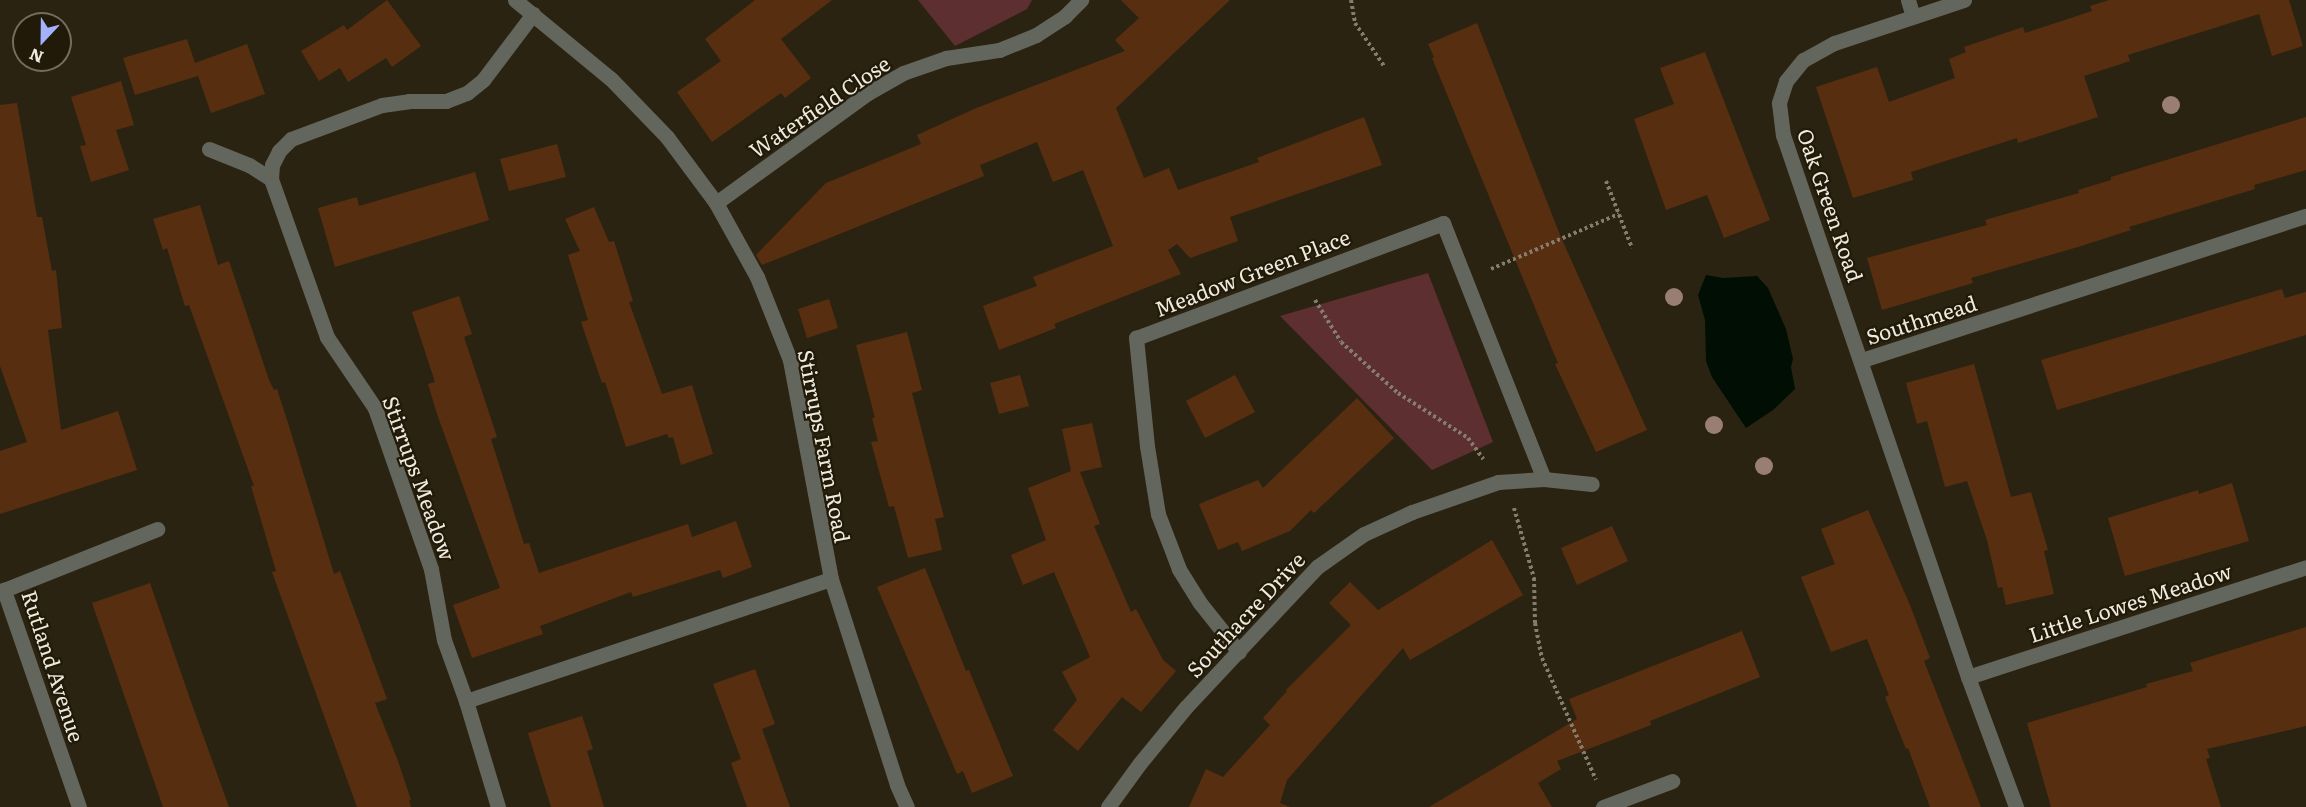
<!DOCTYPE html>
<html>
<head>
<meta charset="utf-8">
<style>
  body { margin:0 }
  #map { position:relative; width:2306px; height:807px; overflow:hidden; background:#2b2311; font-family:Literata,serif }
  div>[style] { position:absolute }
  .green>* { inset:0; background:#5d2f31 }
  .water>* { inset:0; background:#000e04 }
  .building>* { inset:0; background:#582e10 }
  .path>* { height:4px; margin-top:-2px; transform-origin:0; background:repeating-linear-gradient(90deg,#847d6e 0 3px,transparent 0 6px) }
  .street>* { height:15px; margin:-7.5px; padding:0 7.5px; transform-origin:7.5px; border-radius:7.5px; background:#63665d }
  .trees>* { width:18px; height:18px; margin:-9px; border-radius:50%; background:#997e76 }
  span { translate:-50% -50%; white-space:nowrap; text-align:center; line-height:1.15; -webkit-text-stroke:4.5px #211a08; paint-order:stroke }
  .street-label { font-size:21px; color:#efeadf }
  .north { position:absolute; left:12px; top:12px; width:60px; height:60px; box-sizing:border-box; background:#211a08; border:2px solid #736d5e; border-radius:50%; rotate:202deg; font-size:16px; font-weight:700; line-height:24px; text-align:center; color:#efeadf }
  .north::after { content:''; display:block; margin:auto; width:21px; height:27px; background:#a3b2fd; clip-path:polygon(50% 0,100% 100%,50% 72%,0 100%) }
</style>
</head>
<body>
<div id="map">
  <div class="green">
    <div style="clip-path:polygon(918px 0,1032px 0,1027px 9px,955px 46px)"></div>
    <div style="clip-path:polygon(1428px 273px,1493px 442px,1432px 470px,1280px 316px)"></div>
  </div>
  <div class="water">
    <div style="clip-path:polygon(1706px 275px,1723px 278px,1757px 276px,1768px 288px,1786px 329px,1793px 359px,1791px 367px,1795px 389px,1773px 410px,1746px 428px,1712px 377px,1706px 361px,1705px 320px,1698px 295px)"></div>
  </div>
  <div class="building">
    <div style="clip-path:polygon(387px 0,421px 46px,392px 67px,386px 58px,348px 82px,340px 68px,319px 81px,301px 51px,344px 25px,347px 30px)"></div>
    <div style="clip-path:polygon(755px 0,832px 0,781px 39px,811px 78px,785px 98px,781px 93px,712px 142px,677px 92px,721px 61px,705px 39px)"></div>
    <div style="clip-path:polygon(1121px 0,1230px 0,1116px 108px,1144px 178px,1169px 168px,1178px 190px,1259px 162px,1257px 158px,1364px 117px,1382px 165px,1230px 217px,1238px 241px,1190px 258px,1177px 244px,1168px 250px,1181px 274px,1054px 324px,1056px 328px,999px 350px,983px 306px,1037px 286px,1033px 277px,1113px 246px,1083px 170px,1053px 182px,1037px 142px,980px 165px,984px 176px,762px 265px,756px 255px,826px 183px,921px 144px,917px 135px,974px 109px,1125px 51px,1115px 40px,1139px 18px)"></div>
    <div style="clip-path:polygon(2109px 0,2289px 0,2303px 46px,2272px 56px,2259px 14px,2128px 55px,2130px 61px,2084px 76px,2098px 117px,2018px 143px,2017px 138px,1911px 172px,1913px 180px,1853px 198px,1816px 87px,1877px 67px,1889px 102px,1955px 78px,1949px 59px,1966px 52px,1964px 47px,2023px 27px,2025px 33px,2092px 11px,2090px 6px)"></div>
    <div style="clip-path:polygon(1477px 23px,1560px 235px,1647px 430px,1596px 452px,1555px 364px,1558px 363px,1552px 349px,1432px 58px,1434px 57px,1428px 44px)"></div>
    <div style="clip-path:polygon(187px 39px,195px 63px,247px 44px,265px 94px,211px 113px,198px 76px,135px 95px,123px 58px)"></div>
    <div style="clip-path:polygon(1705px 52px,1770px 220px,1724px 238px,1707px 195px,1666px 210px,1634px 119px,1674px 104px,1660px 68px)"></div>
    <div style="clip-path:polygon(121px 81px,134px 125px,116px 130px,129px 170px,91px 182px,80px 146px,86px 145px,71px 97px)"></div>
    <div style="clip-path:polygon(17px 103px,37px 217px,42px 217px,52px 271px,56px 270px,62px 328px,48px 330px,61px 430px,118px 411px,137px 470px,0 514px,0 451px,27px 442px,0 366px,0 105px)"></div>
    <div style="clip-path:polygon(2306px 117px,2306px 170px,2254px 185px,2255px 189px,2129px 227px,2131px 230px,2078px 247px,1971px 278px,1973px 283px,1882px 310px,1867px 258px,1987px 225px,1985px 220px,2079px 193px,2078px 190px,2111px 180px,2111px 177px)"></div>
    <div style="clip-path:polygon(557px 144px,566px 177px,509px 191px,500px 159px)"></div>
    <div style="clip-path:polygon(475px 172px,489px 220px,335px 267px,318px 208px,357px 197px,359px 206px)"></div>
    <div style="clip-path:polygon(200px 205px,218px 265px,229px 261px,269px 380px,274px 390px,277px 389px,288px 423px,334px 574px,340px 571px,387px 699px,375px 703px,398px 761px,411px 800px,409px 801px,411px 807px,357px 807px,272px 572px,276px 571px,251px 486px,254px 486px,189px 305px,185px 306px,167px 248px,163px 250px,153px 219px)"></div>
    <div style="clip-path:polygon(594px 207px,609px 242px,614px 241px,633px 301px,629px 302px,662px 394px,692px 385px,713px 454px,681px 465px,673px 437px,669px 438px,667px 434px,626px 447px,605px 382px,602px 383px,581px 322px,588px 320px,568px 255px,580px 251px,565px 219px)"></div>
    <div style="clip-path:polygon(2282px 289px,2285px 298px,2306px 292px,2306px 335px,2057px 410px,2041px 360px)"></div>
    <div style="clip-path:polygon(459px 296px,472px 334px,464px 337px,497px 437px,491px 439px,524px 544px,529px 543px,539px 573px,688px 524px,692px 537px,736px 521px,752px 567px,723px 578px,720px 570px,633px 597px,631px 592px,540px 626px,543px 634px,472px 658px,453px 605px,500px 588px,437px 414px,428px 384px,435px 382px,412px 312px)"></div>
    <div style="clip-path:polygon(829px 299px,838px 328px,807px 338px,798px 309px)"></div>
    <div style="clip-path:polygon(907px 332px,922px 390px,912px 393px,944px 517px,935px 519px,942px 550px,908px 558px,894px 506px,889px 507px,871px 442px,878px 441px,872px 418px,875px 418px,856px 345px)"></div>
    <div style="clip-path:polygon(1974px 364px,2011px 497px,2031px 492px,2048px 550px,2044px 551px,2054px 594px,2006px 605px,2002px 587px,1998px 588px,1987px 540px,1967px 481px,1945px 487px,1927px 421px,1917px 424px,1906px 383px)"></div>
    <div style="clip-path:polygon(1020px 375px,1029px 406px,999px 414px,990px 383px)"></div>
    <div style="clip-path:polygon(1235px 375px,1255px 412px,1205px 438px,1186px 401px)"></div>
    <div style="clip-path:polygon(1357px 398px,1394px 438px,1314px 513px,1311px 510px,1290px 531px,1242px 551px,1238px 542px,1218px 550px,1199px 504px,1258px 480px,1263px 488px)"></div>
    <div style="clip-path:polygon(1092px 423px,1102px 467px,1080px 472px,1100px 524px,1094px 526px,1131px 612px,1136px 609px,1163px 660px,1176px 671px,1141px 712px,1122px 697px,1078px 751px,1053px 730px,1077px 700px,1062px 672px,1090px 657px,1054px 572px,1023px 585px,1011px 555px,1046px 540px,1028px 488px,1071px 471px,1062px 429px)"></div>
    <div style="clip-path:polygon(2232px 483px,2249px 541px,2125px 576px,2108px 518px,2198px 490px,2199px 494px)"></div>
    <div style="clip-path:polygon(1868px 510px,1910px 605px,1930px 658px,1924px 661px,1981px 807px,1930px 807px,1908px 748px,1906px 749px,1885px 697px,1889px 695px,1867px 639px,1831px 652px,1801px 577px,1835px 564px,1821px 529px)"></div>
    <div style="clip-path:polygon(1612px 526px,1628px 561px,1577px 585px,1561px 548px)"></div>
    <div style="clip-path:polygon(1492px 540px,1523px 595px,1410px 660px,1403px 648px,1287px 780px,1280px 803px,1290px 807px,1189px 807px,1206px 769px,1223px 777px,1270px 725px,1263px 718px,1287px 691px,1286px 690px,1351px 625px,1329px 603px,1350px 582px,1378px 610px)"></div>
    <div style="clip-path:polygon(925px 568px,966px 671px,969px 670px,1013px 776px,972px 793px,963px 771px,957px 774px,877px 587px)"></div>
    <div style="clip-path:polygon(150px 583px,190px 699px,229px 807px,163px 807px,92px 603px)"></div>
    <div style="clip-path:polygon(2306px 627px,2306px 726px,2207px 749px,2210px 758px,2206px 759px,2221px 807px,2051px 807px,2027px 723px,2147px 687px,2146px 684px,2193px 671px,2190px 663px)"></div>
    <div style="clip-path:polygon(1742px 631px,1760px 677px,1650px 721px,1651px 725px,1557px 761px,1561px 769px,1538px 783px,1552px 807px,1429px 807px,1577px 719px,1569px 699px)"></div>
    <div style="clip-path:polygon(755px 669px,775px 724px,762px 729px,790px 807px,747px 807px,731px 763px,741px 759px,713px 684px)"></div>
    <div style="clip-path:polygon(582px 716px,593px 749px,587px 751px,604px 807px,551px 807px,528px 733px)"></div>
  </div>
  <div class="path">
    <div style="left:1351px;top:0;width:23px;rotate:80deg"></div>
    <div style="left:1355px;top:23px;width:52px;rotate:56deg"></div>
    <div style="left:1606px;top:181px;width:72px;rotate:68.8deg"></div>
    <div style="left:1491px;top:269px;width:139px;rotate:-23.3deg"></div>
    <div style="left:1315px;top:300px;width:49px;rotate:58.2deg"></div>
    <div style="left:1341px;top:342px;width:76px;rotate:41.8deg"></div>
    <div style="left:1398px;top:393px;width:83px;rotate:32.7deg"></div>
    <div style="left:1468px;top:438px;width:26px;rotate:54deg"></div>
    <div style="left:1514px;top:508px;width:73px;rotate:74.1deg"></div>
    <div style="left:1534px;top:578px;width:45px;rotate:88.7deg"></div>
    <div style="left:1535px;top:623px;width:36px;rotate:79deg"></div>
    <div style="left:1542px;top:658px;width:133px;rotate:66.1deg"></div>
  </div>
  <div class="street">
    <div style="left:515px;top:0;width:124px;rotate:39.5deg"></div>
    <div style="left:611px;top:79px;width:81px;rotate:46deg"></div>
    <div style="left:667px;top:137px;width:82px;rotate:53.4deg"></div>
    <div style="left:716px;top:203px;width:85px;rotate:61deg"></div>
    <div style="left:757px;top:277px;width:89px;rotate:68.3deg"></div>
    <div style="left:790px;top:360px;width:223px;rotate:79.4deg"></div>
    <div style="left:831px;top:579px;width:216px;rotate:72.2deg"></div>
    <div style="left:897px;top:785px;width:24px;rotate:66deg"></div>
    <div style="left:1908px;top:0;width:17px;rotate:73deg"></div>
    <div style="left:1964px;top:0;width:137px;rotate:161.7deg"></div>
    <div style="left:1834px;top:43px;width:35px;rotate:151deg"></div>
    <div style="left:1803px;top:60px;width:27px;rotate:129deg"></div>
    <div style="left:1786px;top:81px;width:23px;rotate:108deg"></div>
    <div style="left:1779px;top:103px;width:32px;rotate:83deg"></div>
    <div style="left:1783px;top:135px;width:573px;rotate:71.15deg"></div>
    <div style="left:1968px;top:677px;width:139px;rotate:69.7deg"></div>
    <div style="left:209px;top:149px;width:43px;rotate:21.8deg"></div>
    <div style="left:249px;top:165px;width:26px;rotate:32deg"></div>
    <div style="left:716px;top:203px;width:188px;rotate:-35.9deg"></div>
    <div style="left:868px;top:93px;width:40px;rotate:-29.7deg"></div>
    <div style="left:903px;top:73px;width:46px;rotate:-19.2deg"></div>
    <div style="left:946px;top:58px;width:54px;rotate:-8.6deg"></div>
    <div style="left:999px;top:50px;width:40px;rotate:-22deg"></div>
    <div style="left:1036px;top:35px;width:35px;rotate:-33deg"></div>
    <div style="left:1065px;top:16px;width:23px;rotate:-45deg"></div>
    <div style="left:1862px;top:360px;width:467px;rotate:-18deg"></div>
    <div style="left:1239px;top:652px;width:63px;rotate:-128.5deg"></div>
    <div style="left:1200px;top:603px;width:40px;rotate:-122deg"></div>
    <div style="left:1179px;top:569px;width:59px;rotate:-110.9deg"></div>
    <div style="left:1158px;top:514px;width:69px;rotate:-99.2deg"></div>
    <div style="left:1147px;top:446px;width:109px;rotate:-95.8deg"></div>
    <div style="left:1136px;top:338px;width:328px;rotate:-20.5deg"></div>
    <div style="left:1443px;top:223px;width:275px;rotate:68.5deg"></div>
    <div style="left:1968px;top:677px;width:355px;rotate:-18deg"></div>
    <div style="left:466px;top:701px;width:385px;rotate:-18.5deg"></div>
    <div style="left:79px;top:807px;width:230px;rotate:-109.1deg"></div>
    <div style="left:4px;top:590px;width:165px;rotate:-21.7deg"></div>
    <div style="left:498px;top:807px;width:111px;rotate:-106.8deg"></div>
    <div style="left:466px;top:701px;width:65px;rotate:-109.8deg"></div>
    <div style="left:444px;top:640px;width:72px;rotate:-100.4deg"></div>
    <div style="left:431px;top:569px;width:170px;rotate:-109.2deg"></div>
    <div style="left:375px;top:408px;width:86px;rotate:-124.1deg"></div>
    <div style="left:327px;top:337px;width:168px;rotate:-109.5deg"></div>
    <div style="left:271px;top:179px;width:14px;rotate:-86deg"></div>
    <div style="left:272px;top:165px;width:16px;rotate:-63deg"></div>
    <div style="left:279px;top:151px;width:17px;rotate:-45deg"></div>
    <div style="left:291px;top:139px;width:97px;rotate:-20.5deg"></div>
    <div style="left:382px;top:105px;width:27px;rotate:-8deg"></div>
    <div style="left:409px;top:101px;width:37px"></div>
    <div style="left:446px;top:101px;width:22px;rotate:-21deg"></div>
    <div style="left:467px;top:93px;width:21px;rotate:-39deg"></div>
    <div style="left:483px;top:80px;width:83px;rotate:-52.9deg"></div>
    <div style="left:1108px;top:807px;width:54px;rotate:-54deg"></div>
    <div style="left:1140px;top:763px;width:72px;rotate:-50.6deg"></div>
    <div style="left:1186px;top:707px;width:192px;rotate:-46.9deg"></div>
    <div style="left:1317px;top:567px;width:57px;rotate:-35.1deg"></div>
    <div style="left:1364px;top:534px;width:53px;rotate:-24.6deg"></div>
    <div style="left:1412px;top:512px;width:91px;rotate:-19.2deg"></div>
    <div style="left:1498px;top:482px;width:46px;rotate:-3.7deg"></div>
    <div style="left:1544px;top:479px;width:48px;rotate:5.9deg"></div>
    <div style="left:1603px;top:807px;width:74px;rotate:-20.6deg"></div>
  </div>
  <div class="trees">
    <div style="left:2171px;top:105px"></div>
    <div style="left:1674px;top:297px"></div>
    <div style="left:1714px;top:425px"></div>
    <div style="left:1764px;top:466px"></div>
  </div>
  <div class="street-label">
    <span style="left:819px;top:106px;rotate:-34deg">Waterfield Close</span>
    <span style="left:1831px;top:205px;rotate:71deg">Oak Green Road</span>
    <span style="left:1252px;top:272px;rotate:-21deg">Meadow Green Place</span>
    <span style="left:1921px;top:319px;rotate:-18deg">Southmead</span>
    <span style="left:825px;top:446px;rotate:79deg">Stirrups Farm Road</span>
    <span style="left:420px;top:478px;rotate:70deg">Stirrups Meadow</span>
    <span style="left:2130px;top:602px;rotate:-18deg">Little Lowes Meadow</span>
    <span style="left:1245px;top:614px;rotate:-47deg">Southacre Drive</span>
    <span style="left:54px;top:666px;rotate:72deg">Rutland Avenue</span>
  </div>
  <div class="north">N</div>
</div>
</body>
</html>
